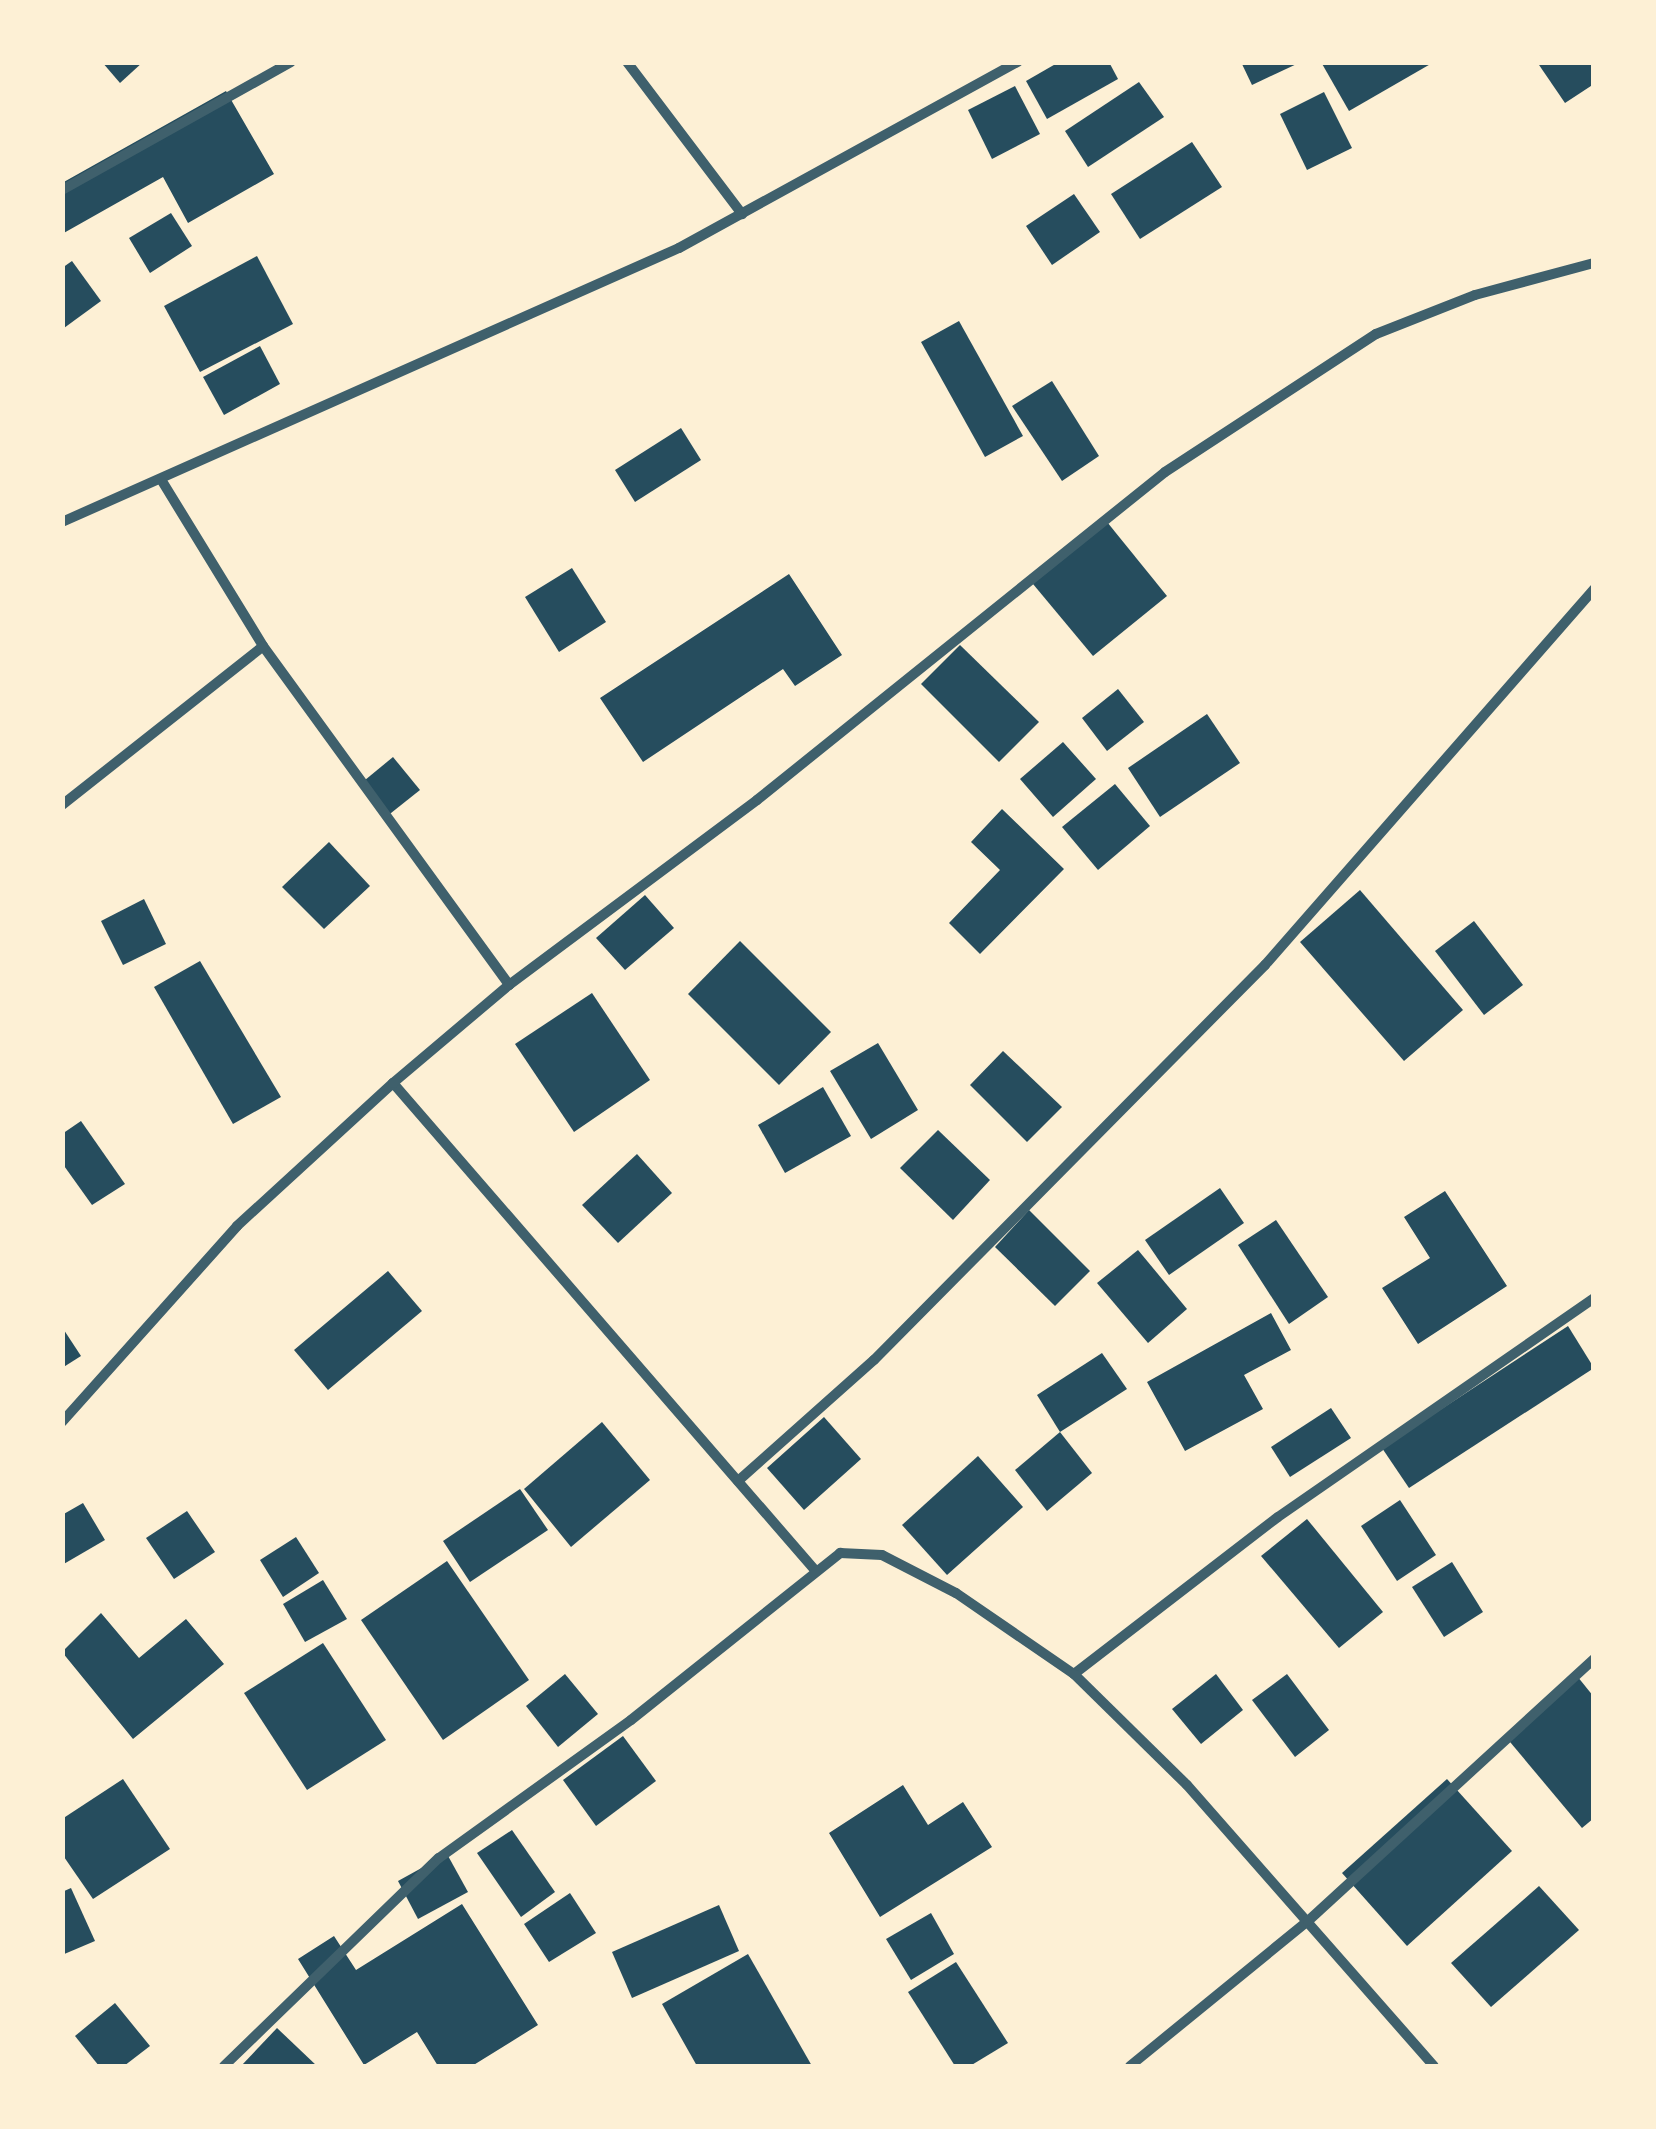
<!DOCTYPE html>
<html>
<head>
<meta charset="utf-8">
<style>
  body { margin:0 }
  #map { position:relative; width:1656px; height:2129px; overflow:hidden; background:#fdf0d5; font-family:"Varela Round",sans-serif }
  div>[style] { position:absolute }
  .building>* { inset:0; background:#264d5e }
  .minor>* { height:10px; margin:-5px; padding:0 5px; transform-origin:5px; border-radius:5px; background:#3f606c }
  span { translate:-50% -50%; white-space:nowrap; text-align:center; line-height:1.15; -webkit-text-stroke:10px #fdf0d5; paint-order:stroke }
  .frame { position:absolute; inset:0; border:65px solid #fdf0d5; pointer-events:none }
</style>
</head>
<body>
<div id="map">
  <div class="building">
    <div style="clip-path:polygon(102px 62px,143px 62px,120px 83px)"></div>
    <div style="clip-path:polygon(1059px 62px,1109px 62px,1118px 79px,1047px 119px,1026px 81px)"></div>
    <div style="clip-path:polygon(1241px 62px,1301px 62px,1252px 85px)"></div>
    <div style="clip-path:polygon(1321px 62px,1434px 62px,1349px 111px)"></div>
    <div style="clip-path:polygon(1537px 62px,1594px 62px,1594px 84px,1565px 103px)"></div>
    <div style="clip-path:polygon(1139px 82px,1164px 117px,1088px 167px,1065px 131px)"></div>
    <div style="clip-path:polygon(1015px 86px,1040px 134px,992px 159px,968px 110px)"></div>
    <div style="clip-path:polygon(226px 91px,274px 174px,188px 223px,163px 177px,62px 234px,62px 183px)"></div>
    <div style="clip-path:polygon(1324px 92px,1352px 148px,1307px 170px,1280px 114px)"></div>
    <div style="clip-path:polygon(1192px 142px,1222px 187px,1140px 239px,1111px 194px)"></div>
    <div style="clip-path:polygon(1074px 194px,1100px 232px,1052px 265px,1026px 226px)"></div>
    <div style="clip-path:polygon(171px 213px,192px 246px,150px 273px,129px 238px)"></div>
    <div style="clip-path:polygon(257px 256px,293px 324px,200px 372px,164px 306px)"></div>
    <div style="clip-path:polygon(72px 261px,101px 301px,64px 328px,62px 268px)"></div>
    <div style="clip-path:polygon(959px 321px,1023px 436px,985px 457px,921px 342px)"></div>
    <div style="clip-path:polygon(260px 346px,280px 384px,224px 415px,203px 377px)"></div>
    <div style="clip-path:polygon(1052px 381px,1099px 456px,1062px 481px,1012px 406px)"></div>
    <div style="clip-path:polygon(681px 428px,701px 460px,635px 502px,615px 470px)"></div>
    <div style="clip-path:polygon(1103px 517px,1167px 596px,1093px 656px,1028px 578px)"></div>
    <div style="clip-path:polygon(572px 568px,606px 622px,559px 652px,525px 597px)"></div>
    <div style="clip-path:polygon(789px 574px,842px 655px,795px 686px,783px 669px,643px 762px,600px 698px)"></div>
    <div style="clip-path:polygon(960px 645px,1039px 722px,999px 762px,921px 684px)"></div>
    <div style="clip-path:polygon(1118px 689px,1144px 722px,1107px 751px,1082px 718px)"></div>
    <div style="clip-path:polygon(1207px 714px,1240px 763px,1160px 817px,1128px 768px)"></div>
    <div style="clip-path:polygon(1063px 742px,1096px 779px,1053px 817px,1020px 779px)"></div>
    <div style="clip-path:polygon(393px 757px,420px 790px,386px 817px,359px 785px)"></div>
    <div style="clip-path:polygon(1115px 784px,1150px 826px,1098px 870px,1062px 827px)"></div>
    <div style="clip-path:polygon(1002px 809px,1064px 869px,980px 954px,949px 923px,1000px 870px,971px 842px)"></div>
    <div style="clip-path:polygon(329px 842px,370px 886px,324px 929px,282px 887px)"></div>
    <div style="clip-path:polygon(1360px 890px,1463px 1010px,1404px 1061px,1300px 942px)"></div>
    <div style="clip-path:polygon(645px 895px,674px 928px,625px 970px,596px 938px)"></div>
    <div style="clip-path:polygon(144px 899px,166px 944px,123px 965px,101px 921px)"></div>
    <div style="clip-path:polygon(1474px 921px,1523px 985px,1484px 1015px,1435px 951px)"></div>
    <div style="clip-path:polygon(740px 941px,831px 1032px,779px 1085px,688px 994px)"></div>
    <div style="clip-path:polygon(200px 961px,281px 1097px,233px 1124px,154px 987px)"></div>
    <div style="clip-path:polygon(592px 993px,650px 1080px,574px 1132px,515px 1044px)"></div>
    <div style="clip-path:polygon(878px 1043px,918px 1110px,871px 1139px,830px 1071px)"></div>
    <div style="clip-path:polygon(1003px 1051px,1062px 1107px,1027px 1142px,970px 1085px)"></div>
    <div style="clip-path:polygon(823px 1087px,851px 1136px,785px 1173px,758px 1125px)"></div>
    <div style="clip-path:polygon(81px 1121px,125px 1184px,92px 1205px,62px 1163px,62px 1134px)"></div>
    <div style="clip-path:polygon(938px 1130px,990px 1180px,953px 1220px,900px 1168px)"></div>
    <div style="clip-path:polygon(637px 1154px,672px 1193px,618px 1243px,582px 1205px)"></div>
    <div style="clip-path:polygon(1220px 1188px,1244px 1223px,1169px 1275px,1145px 1240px)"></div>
    <div style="clip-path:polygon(1445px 1191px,1507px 1286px,1418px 1344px,1382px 1288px,1430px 1258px,1404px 1217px)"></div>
    <div style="clip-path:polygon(1029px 1210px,1090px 1271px,1055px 1306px,995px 1247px)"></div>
    <div style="clip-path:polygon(1276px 1220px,1328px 1297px,1289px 1324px,1238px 1245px)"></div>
    <div style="clip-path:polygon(1138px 1250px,1187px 1309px,1148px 1343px,1097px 1283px)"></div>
    <div style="clip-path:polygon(388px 1271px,422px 1311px,328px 1390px,294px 1350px)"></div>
    <div style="clip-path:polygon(1271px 1313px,1291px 1350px,1244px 1375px,1263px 1409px,1185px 1451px,1147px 1382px)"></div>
    <div style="clip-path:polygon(1568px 1326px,1594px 1368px,1409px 1488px,1382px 1448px)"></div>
    <div style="clip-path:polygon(62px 1327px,81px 1356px,62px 1368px)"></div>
    <div style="clip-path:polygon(1102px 1353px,1127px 1389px,1060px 1432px,1037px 1395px)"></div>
    <div style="clip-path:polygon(1331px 1408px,1351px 1438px,1290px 1477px,1271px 1447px)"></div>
    <div style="clip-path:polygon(824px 1417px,861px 1459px,804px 1510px,767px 1468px)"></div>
    <div style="clip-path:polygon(602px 1422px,650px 1480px,571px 1547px,524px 1489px)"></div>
    <div style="clip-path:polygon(1060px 1432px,1092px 1473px,1047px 1511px,1015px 1470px)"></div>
    <div style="clip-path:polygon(978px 1456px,1023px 1507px,947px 1575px,902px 1525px)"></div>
    <div style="clip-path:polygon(520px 1489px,548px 1530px,470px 1582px,443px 1541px)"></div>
    <div style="clip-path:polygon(1400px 1500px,1436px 1555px,1397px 1581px,1361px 1526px)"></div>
    <div style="clip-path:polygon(83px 1503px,105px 1540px,62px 1565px,62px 1515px)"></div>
    <div style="clip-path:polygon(187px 1511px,215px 1552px,174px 1579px,146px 1538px)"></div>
    <div style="clip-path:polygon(1307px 1519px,1383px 1612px,1339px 1648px,1261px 1556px)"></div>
    <div style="clip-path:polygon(296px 1537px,319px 1573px,283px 1597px,260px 1560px)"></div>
    <div style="clip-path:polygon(447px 1561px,529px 1680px,443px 1740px,361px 1620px)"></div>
    <div style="clip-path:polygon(1452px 1562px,1483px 1612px,1444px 1637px,1412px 1587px)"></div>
    <div style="clip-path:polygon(323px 1580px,347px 1619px,305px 1642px,283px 1604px)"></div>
    <div style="clip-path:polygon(101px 1613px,139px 1658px,186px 1619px,224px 1664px,133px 1739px,62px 1652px)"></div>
    <div style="clip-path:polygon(323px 1643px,386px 1740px,307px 1790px,244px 1693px)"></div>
    <div style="clip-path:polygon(565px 1674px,598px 1714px,558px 1747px,526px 1706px)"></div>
    <div style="clip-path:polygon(1216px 1674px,1243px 1710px,1201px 1744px,1172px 1709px)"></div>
    <div style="clip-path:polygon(1287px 1674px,1329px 1730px,1295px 1757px,1252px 1700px)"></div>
    <div style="clip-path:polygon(1577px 1676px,1594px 1697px,1594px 1818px,1582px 1828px,1505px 1736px)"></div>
    <div style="clip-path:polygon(623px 1736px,656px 1781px,596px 1826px,563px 1780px)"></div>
    <div style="clip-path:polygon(123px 1779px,170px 1849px,93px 1899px,62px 1854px,62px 1819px)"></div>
    <div style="clip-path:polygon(1447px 1779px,1512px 1851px,1407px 1946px,1342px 1873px)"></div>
    <div style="clip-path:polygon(903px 1785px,928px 1825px,963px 1802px,992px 1847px,880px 1917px,829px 1833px)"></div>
    <div style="clip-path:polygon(512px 1830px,555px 1892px,521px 1917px,477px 1853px)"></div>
    <div style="clip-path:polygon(447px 1854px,468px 1892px,418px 1919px,398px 1881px)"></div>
    <div style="clip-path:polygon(1539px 1886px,1579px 1930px,1491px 2007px,1451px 1963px)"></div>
    <div style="clip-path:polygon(71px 1888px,95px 1941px,62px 1955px,62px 1892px)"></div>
    <div style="clip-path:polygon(570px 1893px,596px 1933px,549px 1962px,524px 1924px)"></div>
    <div style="clip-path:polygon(462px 1904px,538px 2025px,472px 2066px,438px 2066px,417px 2032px,364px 2065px,298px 1959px,334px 1936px,356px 1970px)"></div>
    <div style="clip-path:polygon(719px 1905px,739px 1951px,632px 1998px,612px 1952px)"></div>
    <div style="clip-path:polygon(931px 1913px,954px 1954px,911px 1980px,886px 1939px)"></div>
    <div style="clip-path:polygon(748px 1954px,812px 2066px,697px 2066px,662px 2004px)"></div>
    <div style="clip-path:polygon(956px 1962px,1008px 2043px,970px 2066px,955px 2066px,908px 1992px)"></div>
    <div style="clip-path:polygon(115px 2003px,150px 2046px,124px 2066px,99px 2066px,75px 2036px)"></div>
    <div style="clip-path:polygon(277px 2028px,317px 2066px,241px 2066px)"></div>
  </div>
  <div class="minor">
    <div style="left:627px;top:62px;width:191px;rotate:52.9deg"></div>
    <div style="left:62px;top:190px;width:262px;rotate:-29.2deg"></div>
    <div style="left:162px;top:481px;width:193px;rotate:58.5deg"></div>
    <div style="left:263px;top:646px;width:419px;rotate:54deg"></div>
    <div style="left:62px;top:522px;width:675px;rotate:-23.95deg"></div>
    <div style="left:679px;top:248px;width:387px;rotate:-28.8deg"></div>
    <div style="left:62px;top:805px;width:256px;rotate:-38.3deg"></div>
    <div style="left:393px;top:1083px;width:643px;rotate:49.1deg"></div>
    <div style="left:62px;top:1422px;width:263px;rotate:-48.2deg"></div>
    <div style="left:237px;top:1226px;width:212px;rotate:-42.5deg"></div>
    <div style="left:393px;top:1083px;width:152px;rotate:-40.2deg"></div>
    <div style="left:509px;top:985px;width:309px;rotate:-36.7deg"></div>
    <div style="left:757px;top:800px;width:523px;rotate:-38.8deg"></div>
    <div style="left:1165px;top:472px;width:252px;rotate:-33.2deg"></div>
    <div style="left:1376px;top:334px;width:106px;rotate:-21.5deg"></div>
    <div style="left:1475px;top:295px;width:123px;rotate:-15.1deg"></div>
    <div style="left:738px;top:1481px;width:182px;rotate:-41.7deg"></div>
    <div style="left:874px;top:1360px;width:556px;rotate:-45.29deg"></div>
    <div style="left:1265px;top:965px;width:500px;rotate:-48.8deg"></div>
    <div style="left:1074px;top:1674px;width:257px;rotate:-37.6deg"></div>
    <div style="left:1278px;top:1517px;width:384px;rotate:-34.7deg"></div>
    <div style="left:224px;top:2066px;width:299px;rotate:-44.1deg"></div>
    <div style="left:439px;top:1858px;width:236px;rotate:-35.7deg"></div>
    <div style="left:631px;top:1720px;width:268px;rotate:-38.6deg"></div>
    <div style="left:840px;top:1553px;width:42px;rotate:2.7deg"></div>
    <div style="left:882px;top:1555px;width:83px;rotate:27.2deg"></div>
    <div style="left:956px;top:1593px;width:143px;rotate:34.5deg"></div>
    <div style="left:1074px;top:1674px;width:158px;rotate:44.5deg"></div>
    <div style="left:1187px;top:1785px;width:374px;rotate:48.7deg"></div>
    <div style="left:1130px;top:2066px;width:230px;rotate:-39.2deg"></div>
    <div style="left:1308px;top:1921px;width:388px;rotate:-42.5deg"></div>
  </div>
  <div class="frame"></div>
</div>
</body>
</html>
